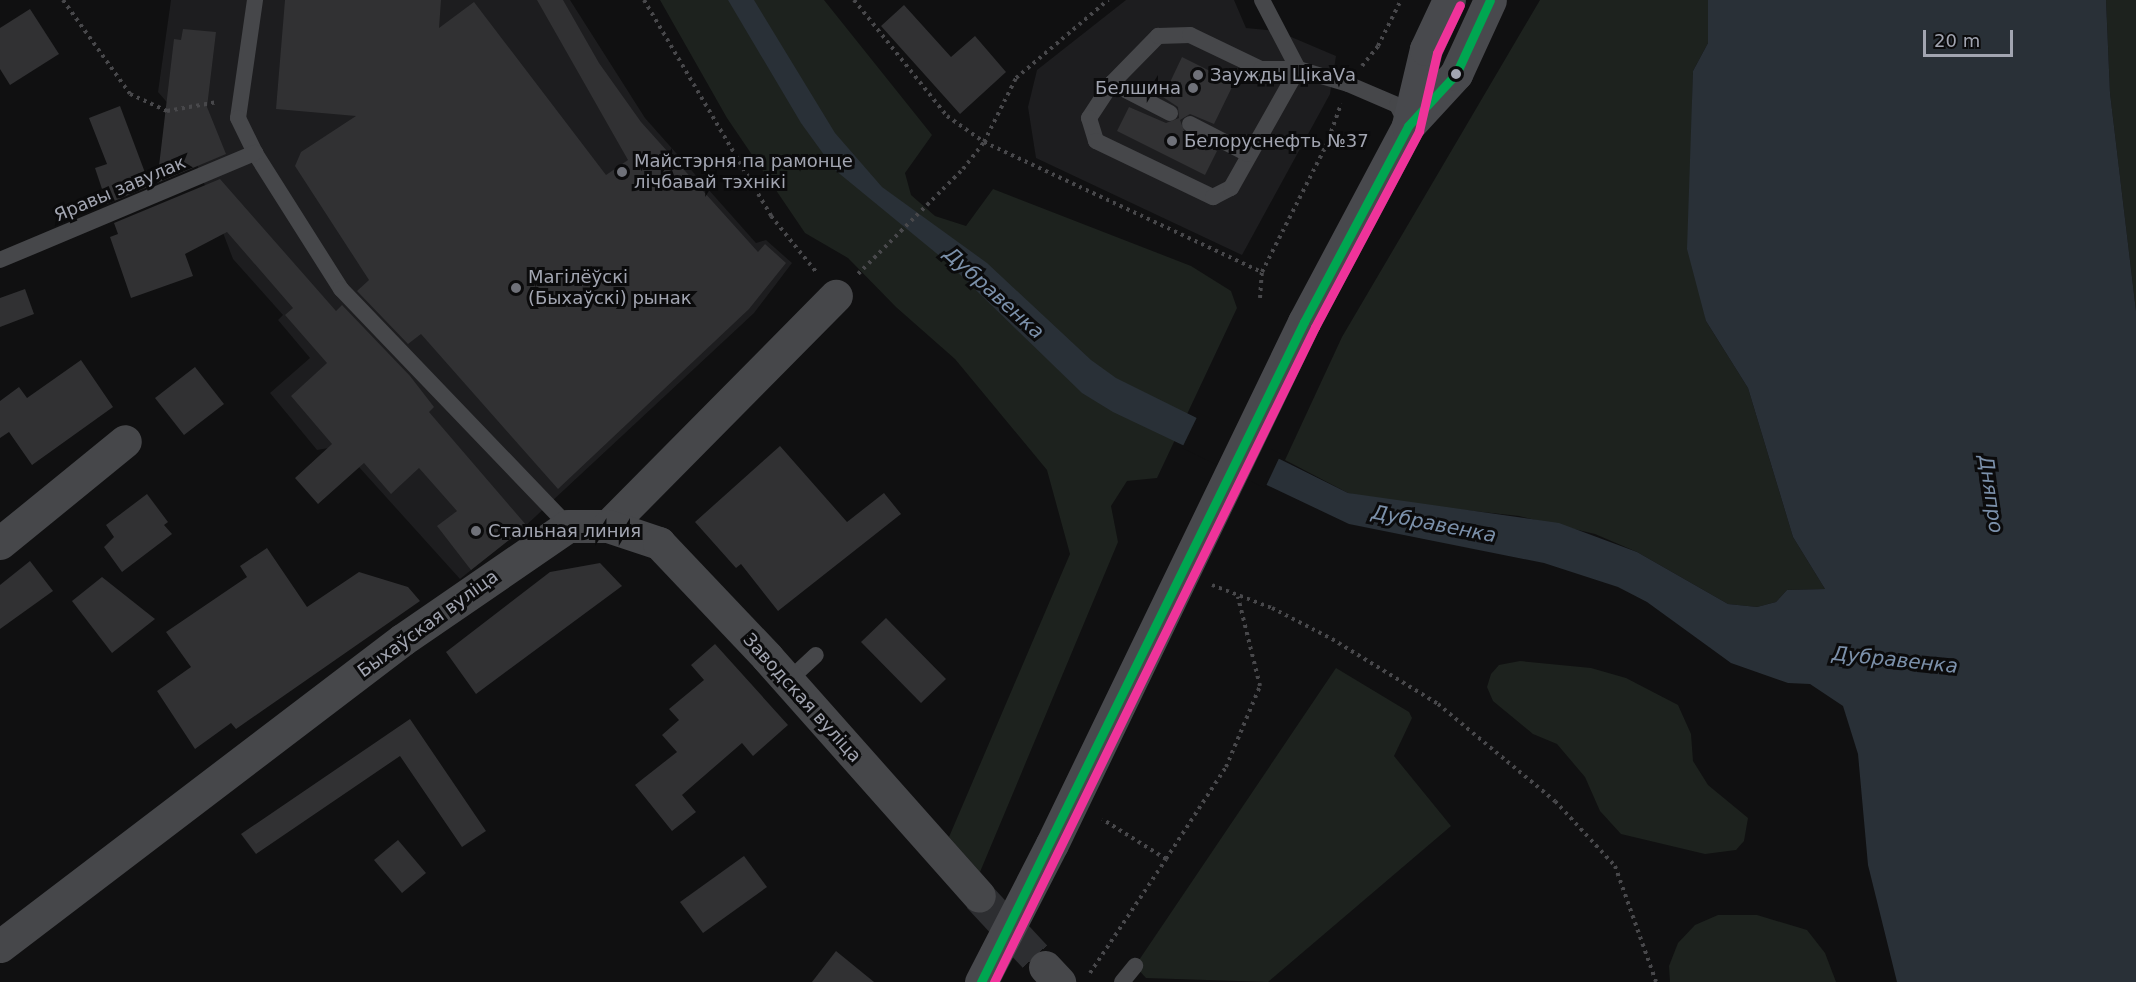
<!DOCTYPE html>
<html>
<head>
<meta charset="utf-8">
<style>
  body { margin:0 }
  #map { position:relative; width:2136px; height:982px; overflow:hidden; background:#101011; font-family:"DejaVu Sans",sans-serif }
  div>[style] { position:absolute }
  .built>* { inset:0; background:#1d1d1f }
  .green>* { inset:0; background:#1d221e }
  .water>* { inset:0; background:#293037 }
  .pier>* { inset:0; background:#101011 }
  .building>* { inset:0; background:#313133 }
  .street-tunnel>* { height:33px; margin-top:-16.5px; transform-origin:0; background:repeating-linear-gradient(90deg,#2d2e31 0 33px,transparent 0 49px) }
  .path>* { height:4px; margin-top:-2px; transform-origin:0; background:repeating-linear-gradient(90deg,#48484b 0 3px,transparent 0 7.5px) }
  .lane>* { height:16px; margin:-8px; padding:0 8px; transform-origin:8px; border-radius:8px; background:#46474a }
  .street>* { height:33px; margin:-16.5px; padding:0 16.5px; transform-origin:16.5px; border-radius:16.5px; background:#46474a }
  .primary>* { height:33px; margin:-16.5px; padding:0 16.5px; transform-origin:16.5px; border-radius:16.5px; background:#48494d }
  .primary-bridge>* { height:33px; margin:-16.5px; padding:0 16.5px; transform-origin:16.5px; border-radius:16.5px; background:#48494d }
  .bus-1>* { height:9px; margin:-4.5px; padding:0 4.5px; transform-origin:4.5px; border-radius:4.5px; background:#00a651 }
  .bus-2>* { height:9px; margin:-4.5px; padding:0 4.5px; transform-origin:4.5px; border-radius:4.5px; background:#ef339a }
  .dots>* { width:16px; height:16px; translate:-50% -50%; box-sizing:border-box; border:3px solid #0b0b0c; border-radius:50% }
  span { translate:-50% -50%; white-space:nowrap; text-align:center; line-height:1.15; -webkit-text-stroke:6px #0b0b0c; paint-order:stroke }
  .poi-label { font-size:18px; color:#a2a5b1 }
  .left { translate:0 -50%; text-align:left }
  .right { translate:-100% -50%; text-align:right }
  .street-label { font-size:18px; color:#a2a5b1 }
  .water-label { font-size:20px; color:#7b90aa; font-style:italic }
  .scale { position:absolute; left:1923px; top:30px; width:90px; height:27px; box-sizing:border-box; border:3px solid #a2a5b1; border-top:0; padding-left:8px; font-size:18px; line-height:21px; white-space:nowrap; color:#a2a5b1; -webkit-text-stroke:4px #0b0b0c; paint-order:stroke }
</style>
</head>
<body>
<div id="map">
  <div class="built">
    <div style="clip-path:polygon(171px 0,570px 0,645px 118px,756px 243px,766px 240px,792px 263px,754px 313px,521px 530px,460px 579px,340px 446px,317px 450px,270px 393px,310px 358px,278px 320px,283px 315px,233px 259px,178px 115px,158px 92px)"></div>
    <div style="clip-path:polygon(1126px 0,1234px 0,1246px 28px,1277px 31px,1336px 56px,1330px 94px,1242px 255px,1036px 158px,1028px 107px,1037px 70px)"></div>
  </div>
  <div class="green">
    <div style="clip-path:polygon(660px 0,824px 0,932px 135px,905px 173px,911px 195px,935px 216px,966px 226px,993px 189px,1191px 266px,1231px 291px,1237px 308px,1157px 478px,1127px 481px,1111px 506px,1118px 542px,980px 872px,949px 837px,1070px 554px,1047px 470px,955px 359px,896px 307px,848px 258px,805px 233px,727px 118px)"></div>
    <div style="clip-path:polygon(1540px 0,1708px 0,1708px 43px,1693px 71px,1692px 143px,1706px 321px,1748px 388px,1793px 537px,1825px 589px,1787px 590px,1776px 602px,1757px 607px,1728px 604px,1637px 552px,1595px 534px,1519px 516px,1382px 501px,1348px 493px,1285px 460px,1342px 337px)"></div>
    <div style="clip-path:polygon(2106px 0,2136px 0,2136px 311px,2110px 93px)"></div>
    <div style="clip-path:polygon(1520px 661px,1591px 668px,1626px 678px,1678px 705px,1691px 734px,1693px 761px,1708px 785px,1748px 818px,1744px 841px,1736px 850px,1705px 854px,1621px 834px,1600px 811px,1585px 777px,1557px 744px,1533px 734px,1493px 701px,1487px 687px,1491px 674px,1499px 665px)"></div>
    <div style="clip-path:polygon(1336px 668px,1409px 712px,1412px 718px,1394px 756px,1451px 826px,1268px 982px,1146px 978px,1135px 966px)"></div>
    <div style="clip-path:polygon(1718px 915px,1757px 915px,1807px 930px,1825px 953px,1836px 982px,1670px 982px,1669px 966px,1678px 943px,1695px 925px)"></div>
  </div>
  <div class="water">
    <div style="clip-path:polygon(728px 0,754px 0,835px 133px,882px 187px,987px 263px,1091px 360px,1116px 378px,1348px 493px,1559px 523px,1637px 552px,1728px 604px,1757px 607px,1776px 602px,1787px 590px,1825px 589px,1793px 537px,1748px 388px,1706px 321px,1687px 249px,1693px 71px,1708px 43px,1708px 0,2106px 0,2110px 93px,2136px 311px,2136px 982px,1897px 982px,1868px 865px,1858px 754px,1843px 706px,1810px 684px,1788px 683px,1731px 663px,1647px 602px,1618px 587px,1544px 563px,1349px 524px,1113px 412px,1082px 393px,947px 262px,835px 170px,801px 123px)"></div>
  </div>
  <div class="pier">
    <div style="clip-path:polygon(1199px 413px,1281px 454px,1265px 488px,1182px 448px)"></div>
  </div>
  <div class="building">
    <div style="clip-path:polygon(285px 0,441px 0,439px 28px,474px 2px,606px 175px,628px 160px,537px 0,563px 0,599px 63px,641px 122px,758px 252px,765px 244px,786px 263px,749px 309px,558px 489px,421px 334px,408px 344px,357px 291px,369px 280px,295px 166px,301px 152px,356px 116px,276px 109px)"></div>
    <div style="clip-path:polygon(904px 5px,951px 57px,975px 36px,1006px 72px,960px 114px,881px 26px)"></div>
    <div style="clip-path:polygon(30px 9px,59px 54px,10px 85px,0 69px,0 28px)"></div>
    <div style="clip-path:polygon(183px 29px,216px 32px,207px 107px,226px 154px,157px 183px,174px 39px,181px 40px)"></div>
    <div style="clip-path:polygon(1182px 57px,1234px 83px,1214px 124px,1190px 114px,1180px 120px,1185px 133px,1217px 151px,1205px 175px,1117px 131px,1129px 107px,1166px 123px,1179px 118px,1178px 107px,1163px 97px)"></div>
    <div style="clip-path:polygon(120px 106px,150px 186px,107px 204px,95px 168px,107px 164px,89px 118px)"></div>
    <div style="clip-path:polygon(220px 179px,336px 311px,342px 305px,410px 376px,434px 407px,429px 412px,527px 526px,471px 570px,437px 526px,457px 511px,419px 468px,391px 494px,364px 463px,318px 504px,295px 478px,332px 444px,291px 396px,327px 363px,285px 315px,293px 308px,227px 232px,185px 254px,193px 276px,131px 298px,110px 237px,118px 234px,114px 223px)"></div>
    <div style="clip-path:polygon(25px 289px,34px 314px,0 327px,0 298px)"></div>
    <div style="clip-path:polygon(81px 360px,113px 407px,32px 465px,9px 432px,0 438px,0 401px,19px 387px,27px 398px)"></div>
    <div style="clip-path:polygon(195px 367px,224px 404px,184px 435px,155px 398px)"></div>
    <div style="clip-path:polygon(780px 446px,847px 522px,884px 493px,901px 514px,778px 611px,741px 564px,736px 568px,695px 522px)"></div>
    <div style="clip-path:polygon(147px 494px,168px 522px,164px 525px,172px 534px,122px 572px,104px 547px,114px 537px,106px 525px)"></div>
    <div style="clip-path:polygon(267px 548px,307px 607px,359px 572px,408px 587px,420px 601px,236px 729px,231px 723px,195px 749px,157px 691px,191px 667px,166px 632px,247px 577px,240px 566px)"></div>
    <div style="clip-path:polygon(30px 561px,53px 591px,0 629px,0 585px)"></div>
    <div style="clip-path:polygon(600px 563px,622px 586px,476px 694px,446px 652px,550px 572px)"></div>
    <div style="clip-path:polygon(102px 577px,155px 619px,112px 653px,72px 601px)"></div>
    <div style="clip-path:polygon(886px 618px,946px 679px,921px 703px,861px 642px)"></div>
    <div style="clip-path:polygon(715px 644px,788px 725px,753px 756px,742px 743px,682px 795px,696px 812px,672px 831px,635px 785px,677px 752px,662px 735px,679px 720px,669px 709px,704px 680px,691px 665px)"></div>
    <div style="clip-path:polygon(410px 719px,486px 831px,462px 847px,400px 756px,256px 854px,241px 834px)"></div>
    <div style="clip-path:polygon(398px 840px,426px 873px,402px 893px,374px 860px)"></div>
    <div style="clip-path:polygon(744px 856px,767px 887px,703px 933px,680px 902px)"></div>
    <div style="clip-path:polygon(836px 951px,874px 982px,812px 982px)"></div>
  </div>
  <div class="street-tunnel">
    <div style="left:979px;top:896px;width:97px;rotate:47.1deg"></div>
  </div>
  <div class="path">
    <div style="left:63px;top:0;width:115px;rotate:54.5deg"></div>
    <div style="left:130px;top:94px;width:41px;rotate:24.7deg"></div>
    <div style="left:167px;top:111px;width:51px;rotate:-10.2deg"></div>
    <div style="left:644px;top:0;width:251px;rotate:59.5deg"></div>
    <div style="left:771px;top:216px;width:73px;rotate:51.1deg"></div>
    <div style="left:854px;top:0;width:149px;rotate:51.3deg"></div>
    <div style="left:947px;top:116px;width:45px;rotate:35.1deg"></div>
    <div style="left:984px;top:142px;width:307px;rotate:25.1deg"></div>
    <div style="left:1362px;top:66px;width:26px;rotate:-51deg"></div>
    <div style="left:1378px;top:46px;width:51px;rotate:-63.4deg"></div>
    <div style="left:858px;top:274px;width:148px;rotate:-45deg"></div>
    <div style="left:963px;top:169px;width:34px;rotate:-52deg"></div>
    <div style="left:984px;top:142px;width:72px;rotate:-63.4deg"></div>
    <div style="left:1016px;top:78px;width:121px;rotate:-40.3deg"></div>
    <div style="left:1260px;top:298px;width:26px;rotate:-86deg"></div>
    <div style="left:1262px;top:272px;width:141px;rotate:-63.1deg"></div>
    <div style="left:1326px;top:146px;width:45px;rotate:-70.3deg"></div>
    <div style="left:1212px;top:585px;width:64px;rotate:21deg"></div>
    <div style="left:1272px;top:608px;width:68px;rotate:27.3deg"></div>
    <div style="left:1332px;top:639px;width:124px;rotate:31.5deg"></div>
    <div style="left:1438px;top:704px;width:152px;rotate:39.7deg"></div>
    <div style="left:1555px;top:801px;width:88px;rotate:47.3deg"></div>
    <div style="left:1615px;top:866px;width:123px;rotate:70.5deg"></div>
    <div style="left:1166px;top:859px;width:110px;rotate:-56.9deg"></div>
    <div style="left:1226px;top:767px;width:88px;rotate:-67.2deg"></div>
    <div style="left:1260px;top:686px;width:92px;rotate:-103.9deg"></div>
    <div style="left:1090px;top:973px;width:137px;rotate:-56.3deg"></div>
    <div style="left:1166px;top:859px;width:75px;rotate:-148deg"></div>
  </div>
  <div class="lane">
    <div style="left:255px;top:0;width:119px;rotate:98.2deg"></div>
    <div style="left:238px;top:118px;width:39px;rotate:64deg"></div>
    <div style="left:255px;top:153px;width:161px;rotate:57.7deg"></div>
    <div style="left:341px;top:289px;width:328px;rotate:46.2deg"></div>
    <div style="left:1262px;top:0;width:78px;rotate:62.4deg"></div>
    <div style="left:1112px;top:83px;width:42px;rotate:123.3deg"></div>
    <div style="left:1089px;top:118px;width:24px;rotate:73deg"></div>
    <div style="left:1096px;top:141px;width:130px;rotate:25.6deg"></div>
    <div style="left:1213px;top:197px;width:20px;rotate:-27deg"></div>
    <div style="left:1231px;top:188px;width:137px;rotate:-60.6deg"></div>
    <div style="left:1170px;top:113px;width:65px;rotate:-152.7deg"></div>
    <div style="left:1112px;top:83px;width:66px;rotate:-45.6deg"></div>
    <div style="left:1158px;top:36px;width:32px;rotate:-2deg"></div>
    <div style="left:1190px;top:35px;width:79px;rotate:25.6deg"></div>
    <div style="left:1261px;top:69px;width:37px"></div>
    <div style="left:1298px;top:69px;width:52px;rotate:16.7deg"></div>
    <div style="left:1348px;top:84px;width:53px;rotate:23.2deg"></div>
    <div style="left:1397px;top:105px;width:20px;rotate:63deg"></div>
    <div style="left:1190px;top:124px;width:65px;rotate:27.3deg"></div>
    <div style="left:0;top:260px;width:277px;rotate:-22.8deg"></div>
    <div style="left:788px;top:681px;width:38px;rotate:-43deg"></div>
    <div style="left:1122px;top:982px;width:21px;rotate:-51deg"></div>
  </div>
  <div class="street">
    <div style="left:608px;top:526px;width:324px;rotate:-45.3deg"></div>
    <div style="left:0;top:543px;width:161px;rotate:-39.2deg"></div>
    <div style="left:0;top:946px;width:505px;rotate:-37.28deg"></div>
    <div style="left:402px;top:640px;width:201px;rotate:-34.5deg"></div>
    <div style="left:568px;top:526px;width:40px"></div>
    <div style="left:608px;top:526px;width:54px;rotate:18.4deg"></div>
    <div style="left:659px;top:543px;width:157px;rotate:46.5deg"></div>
    <div style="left:767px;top:657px;width:319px;rotate:48.4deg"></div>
    <div style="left:1045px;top:967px;width:21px;rotate:47deg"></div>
  </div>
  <div class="primary">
    <div style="left:1408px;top:125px;width:78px;rotate:-76.7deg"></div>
    <div style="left:1426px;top:49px;width:54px;rotate:-64.9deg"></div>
    <div style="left:1052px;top:844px;width:580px;rotate:-64.23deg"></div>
    <div style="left:1304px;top:322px;width:222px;rotate:-62deg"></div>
    <div style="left:1408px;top:126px;width:71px;rotate:-47.3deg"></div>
    <div style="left:1456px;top:74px;width:81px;rotate:-65.3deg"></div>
  </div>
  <div class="primary-bridge">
    <div style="left:981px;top:982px;width:155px;rotate:-62.8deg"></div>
  </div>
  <div class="bus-1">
    <div style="left:981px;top:982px;width:735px;rotate:-63.92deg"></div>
    <div style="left:1304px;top:322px;width:222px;rotate:-62deg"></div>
    <div style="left:1408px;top:126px;width:71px;rotate:-47.3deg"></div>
    <div style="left:1456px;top:74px;width:81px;rotate:-65.3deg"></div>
  </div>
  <div class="bus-2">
    <div style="left:994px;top:982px;width:729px;rotate:-63.89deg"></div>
    <div style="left:1315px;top:327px;width:222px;rotate:-62deg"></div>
    <div style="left:1419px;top:131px;width:80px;rotate:-77deg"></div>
    <div style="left:1437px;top:53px;width:53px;rotate:-64.4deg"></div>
  </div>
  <div class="dots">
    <div style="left:1456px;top:74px;background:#a2a5b1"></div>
    <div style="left:1198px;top:75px;background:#6f7179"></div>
    <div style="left:1193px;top:88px;background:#6f7179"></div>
    <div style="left:1172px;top:141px;background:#6f7179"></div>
    <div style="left:622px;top:172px;background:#6f7179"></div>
    <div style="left:516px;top:288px;background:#6f7179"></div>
    <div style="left:476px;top:531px;background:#6f7179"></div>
  </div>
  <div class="poi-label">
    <span class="left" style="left:1210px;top:75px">Заужды ЦікаVа</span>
    <span class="right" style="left:1181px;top:88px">Белшина</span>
    <span class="left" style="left:1184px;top:141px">Белоруснефть №37</span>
    <span class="left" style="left:634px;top:172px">Майстэрня па рамонце<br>лічбавай тэхнікі</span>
    <span class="left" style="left:528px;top:288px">Магілёўскі<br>(Быхаўскі) рынак</span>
    <span class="left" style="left:488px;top:531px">Стальная линия</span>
  </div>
  <div class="street-label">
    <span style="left:120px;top:189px;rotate:-23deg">Яравы завулак</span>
    <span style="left:428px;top:624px;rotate:-36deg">Быхаўская вуліца</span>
    <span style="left:802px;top:698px;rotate:48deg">Заводская вуліца</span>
  </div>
  <div class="water-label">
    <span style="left:994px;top:293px;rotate:42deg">Дубравенка</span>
    <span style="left:1991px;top:494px;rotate:82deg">Дняпро</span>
    <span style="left:1434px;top:524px;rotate:11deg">Дубравенка</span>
    <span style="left:1895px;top:660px;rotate:6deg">Дубравенка</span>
  </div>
  <div class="scale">20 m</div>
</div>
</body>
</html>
